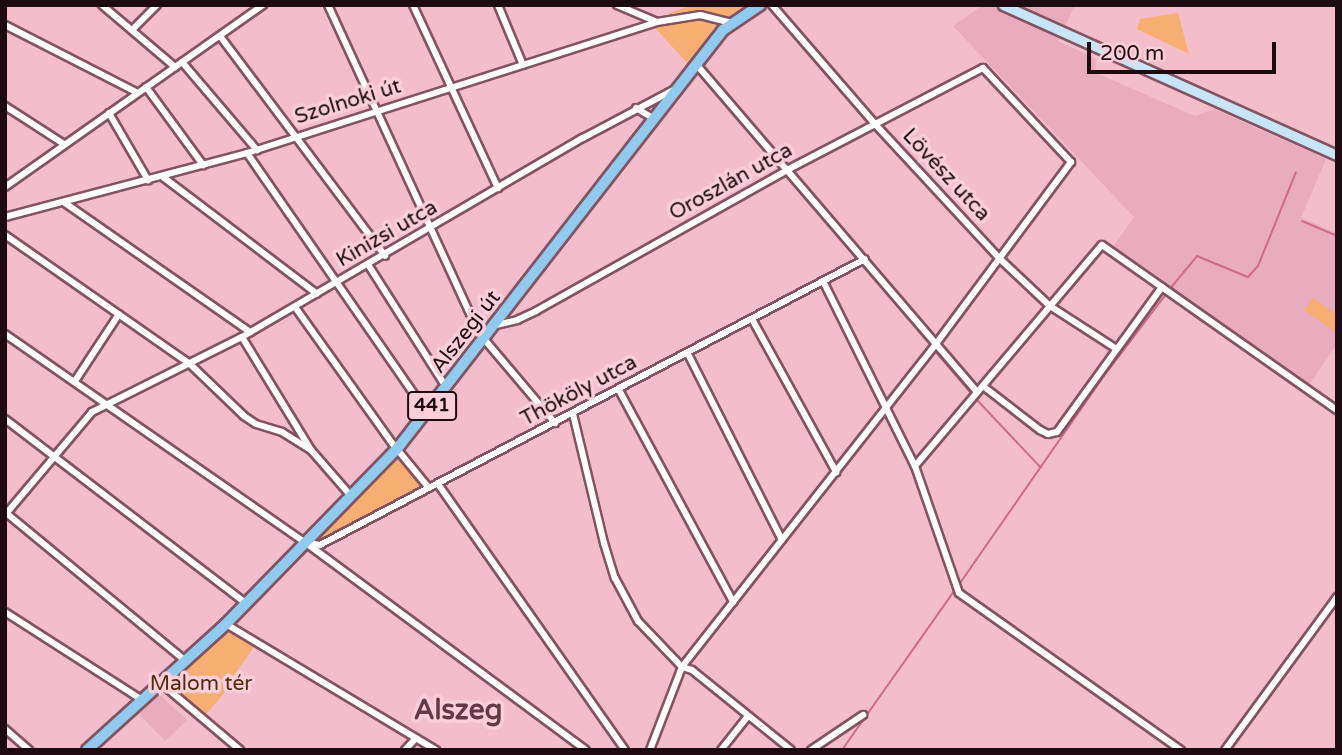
<!DOCTYPE html>
<html>
<head>
<meta charset="utf-8">
<style>
  body { margin:0 }
  #map { position:relative; width:1342px; height:755px; overflow:hidden; background:#f4bdcc; font-family:"Varela Round",sans-serif }
  div>[style] { position:absolute }
  .built>* { inset:0; background:#e9acbe }
  .green>* { inset:0; background:#f6ae72 }
  .stream>* { height:2px; margin:-1px; padding:0 1px; transform-origin:1px; border-radius:1px; background:#ce6a8c }
  .roads { filter:drop-shadow(2px 0 #825361) drop-shadow(-2px 0 #825361) drop-shadow(0 2px #825361) drop-shadow(0 -2px #825361) }
  .street>* { height:6px; margin:-3px; padding:0 3px; transform-origin:3px; border-radius:3px; background:#fff }
  .secondary>* { height:9px; margin:-4.5px; padding:0 4.5px; transform-origin:4.5px; border-radius:4.5px; background:#c8e5f7 }
  .primary>* { height:10px; margin:-5px; padding:0 5px; transform-origin:5px; border-radius:5px; background:#90cbef }
  span { translate:-50% -50%; white-space:nowrap; text-align:center; line-height:1.15; -webkit-text-stroke:7px #faceda; paint-order:stroke }
  .shield-label span { padding:2px 5px; background:#faceda; border:2px solid; border-radius:5px; -webkit-text-stroke-width:0 }
  .shield-label { font-size:19px; color:#1d0b11; font-weight:700 }
  .street-label { font-size:21px; color:#1d0b11 }
  .park-label { font-size:21px; color:#4f2e10 }
  .district-label { font-size:28px; color:#653847; font-weight:700 }
  .frame { position:absolute; inset:0; border:7px solid #1d0b11; pointer-events:none }
  .scale { position:absolute; left:1087px; top:42px; width:189px; height:32px; box-sizing:border-box; border:4px solid #1d0b11; border-top:0; padding-left:9px; font-size:21px; line-height:24px; white-space:nowrap; color:#1d0b11; -webkit-text-stroke:5px #faceda; paint-order:stroke }
</style>
</head>
<body>
<div id="map">
  <div class="built">
    <div style="clip-path:polygon(977px 5px,1075px 5px,1058px 41px,1095px 58px,1096px 73px,1195px 116px,1214px 109px,1326px 159px,1301px 218px,1337px 233px,1337px 344px,1309px 385px,1113px 247px,1134px 217px,953px 26px,980px 7px)"></div>
    <div style="clip-path:polygon(159px 694px,187px 720px,165px 741px,139px 714px)"></div>
  </div>
  <div class="green">
    <div style="clip-path:polygon(694px 5px,755px 5px,731px 19px,704px 11px,666px 14px)"></div>
    <div style="clip-path:polygon(1178px 13px,1189px 54px,1137px 29px,1140px 19px)"></div>
    <div style="clip-path:polygon(698px 18px,720px 24px,721px 28px,689px 65px,655px 28px)"></div>
    <div style="clip-path:polygon(1313px 298px,1337px 315px,1337px 333px,1304px 310px)"></div>
    <div style="clip-path:polygon(399px 458px,423px 487px,323px 541px,317px 540px)"></div>
    <div style="clip-path:polygon(224px 629px,254px 647px,232px 678px,235px 680px,204px 717px,166px 685px)"></div>
  </div>
  <div class="stream">
    <div style="left:1302px;top:221px;width:38px;rotate:23deg"></div>
    <div style="left:1169px;top:290px;width:44px;rotate:-50.5deg"></div>
    <div style="left:1197px;top:256px;width:55px;rotate:22.4deg"></div>
    <div style="left:1248px;top:277px;width:15px;rotate:-48deg"></div>
    <div style="left:1258px;top:266px;width:101px;rotate:-68deg"></div>
    <div style="left:935px;top:351px;width:54px;rotate:49.5deg"></div>
    <div style="left:977px;top:400px;width:93px;rotate:46.7deg"></div>
    <div style="left:958px;top:586px;width:256px;rotate:-55.2deg"></div>
    <div style="left:1104px;top:376px;width:103px;rotate:-52.9deg"></div>
    <div style="left:842px;top:750px;width:196px;rotate:-54.8deg"></div>
  </div>
  <div class="roads">
    <div class="street">
      <div style="left:102px;top:5px;width:96px;rotate:40.3deg"></div>
      <div style="left:328px;top:5px;width:361px;rotate:65.3deg"></div>
      <div style="left:479px;top:333px;width:118px;rotate:49.8deg"></div>
      <div style="left:413px;top:5px;width:202px;rotate:65.1deg"></div>
      <div style="left:498px;top:5px;width:65px;rotate:67.4deg"></div>
      <div style="left:617px;top:5px;width:43px;rotate:23deg"></div>
      <div style="left:772px;top:5px;width:157px;rotate:49.1deg"></div>
      <div style="left:875px;top:124px;width:183px;rotate:47.2deg"></div>
      <div style="left:999px;top:258px;width:70px;rotate:43.3deg"></div>
      <div style="left:1050px;top:306px;width:77px;rotate:32.9deg"></div>
      <div style="left:5px;top:25px;width:149px;rotate:27.1deg"></div>
      <div style="left:133px;top:29px;width:34px;rotate:-45deg"></div>
      <div style="left:220px;top:36px;width:275px;rotate:53.1deg"></div>
      <div style="left:182px;top:62px;width:116px;rotate:49.6deg"></div>
      <div style="left:696px;top:64px;width:432px;rotate:49.4deg"></div>
      <div style="left:146px;top:87px;width:97px;rotate:53.8deg"></div>
      <div style="left:5px;top:106px;width:70px;rotate:32.8deg"></div>
      <div style="left:636px;top:108px;width:21px;rotate:31deg"></div>
      <div style="left:109px;top:113px;width:78px;rotate:59.8deg"></div>
      <div style="left:247px;top:153px;width:316px;rotate:55.3deg"></div>
      <div style="left:163px;top:177px;width:193px;rotate:37.2deg"></div>
      <div style="left:5px;top:187px;width:316px;rotate:-35.2deg"></div>
      <div style="left:65px;top:203px;width:226px;rotate:34.9deg"></div>
      <div style="left:5px;top:217px;width:250px;rotate:-14.8deg"></div>
      <div style="left:247px;top:153px;width:430px;rotate:-17.7deg"></div>
      <div style="left:657px;top:22px;width:44px;rotate:-9.2deg"></div>
      <div style="left:700px;top:15px;width:33px;rotate:14deg"></div>
      <div style="left:5px;top:235px;width:226px;rotate:34.9deg"></div>
      <div style="left:190px;top:364px;width:75px;rotate:43.9deg"></div>
      <div style="left:244px;top:416px;width:14px;rotate:34deg"></div>
      <div style="left:256px;top:424px;width:27px;rotate:17deg"></div>
      <div style="left:282px;top:432px;width:34px;rotate:32deg"></div>
      <div style="left:369px;top:266px;width:143px;rotate:57.5deg"></div>
      <div style="left:823px;top:281px;width:207px;rotate:63.6deg"></div>
      <div style="left:915px;top:466px;width:134px;rotate:70.9deg"></div>
      <div style="left:959px;top:593px;width:272px;rotate:35.3deg"></div>
      <div style="left:295px;top:307px;width:167px;rotate:54.5deg"></div>
      <div style="left:392px;top:443px;width:58px;rotate:50.6deg"></div>
      <div style="left:752px;top:319px;width:175px;rotate:61.2deg"></div>
      <div style="left:496px;top:325px;width:22px;rotate:-13deg"></div>
      <div style="left:517px;top:320px;width:21px;rotate:-25deg"></div>
      <div style="left:536px;top:311px;width:288px;rotate:-29.3deg"></div>
      <div style="left:787px;top:170px;width:221px;rotate:-27.5deg"></div>
      <div style="left:983px;top:68px;width:129px;rotate:46.9deg"></div>
      <div style="left:1071px;top:162px;width:227px;rotate:126.6deg"></div>
      <div style="left:936px;top:344px;width:411px;rotate:128.2deg"></div>
      <div style="left:682px;top:667px;width:89px;rotate:111.1deg"></div>
      <div style="left:5px;top:334px;width:366px;rotate:34.8deg"></div>
      <div style="left:306px;top:543px;width:348px;rotate:36.5deg"></div>
      <div style="left:242px;top:337px;width:132px;rotate:58.6deg"></div>
      <div style="left:311px;top:450px;width:61px;rotate:49deg"></div>
      <div style="left:688px;top:354px;width:208px;rotate:63.2deg"></div>
      <div style="left:75px;top:381px;width:80px;rotate:-56.7deg"></div>
      <div style="left:983px;top:386px;width:72px;rotate:37.7deg"></div>
      <div style="left:1040px;top:430px;width:9px;rotate:27deg"></div>
      <div style="left:1048px;top:434px;width:9px;rotate:-13deg"></div>
      <div style="left:1057px;top:432px;width:179px;rotate:-54.1deg"></div>
      <div style="left:619px;top:390px;width:241px;rotate:61.7deg"></div>
      <div style="left:573px;top:414px;width:133px;rotate:76.5deg"></div>
      <div style="left:604px;top:543px;width:37px;rotate:73deg"></div>
      <div style="left:615px;top:578px;width:49px;rotate:61.9deg"></div>
      <div style="left:638px;top:621px;width:64px;rotate:46.3deg"></div>
      <div style="left:682px;top:667px;width:10px;rotate:17deg"></div>
      <div style="left:692px;top:670px;width:127px;rotate:38.9deg"></div>
      <div style="left:5px;top:419px;width:303px;rotate:37.4deg"></div>
      <div style="left:915px;top:466px;width:289px;rotate:-49.8deg"></div>
      <div style="left:1102px;top:245px;width:287px;rotate:35.1deg"></div>
      <div style="left:438px;top:484px;width:325px;rotate:54.9deg"></div>
      <div style="left:5px;top:512px;width:234px;rotate:39.5deg"></div>
      <div style="left:5px;top:515px;width:135px;rotate:-49.8deg"></div>
      <div style="left:92px;top:412px;width:168px;rotate:-26.6deg"></div>
      <div style="left:242px;top:337px;width:395px;rotate:-30.3deg"></div>
      <div style="left:583px;top:138px;width:106px;rotate:-28deg"></div>
      <div style="left:308px;top:543px;width:12px;rotate:9deg"></div>
      <div style="left:320px;top:545px;width:615px;rotate:-27.69deg"></div>
      <div style="left:5px;top:612px;width:163px;rotate:32.7deg"></div>
      <div style="left:226px;top:624px;width:245px;rotate:31deg"></div>
      <div style="left:162px;top:684px;width:102px;rotate:40.2deg"></div>
      <div style="left:5px;top:729px;width:32px;rotate:41deg"></div>
      <div style="left:405px;top:750px;width:16px;rotate:-47deg"></div>
      <div style="left:721px;top:750px;width:43px;rotate:-51.5deg"></div>
      <div style="left:811px;top:750px;width:63px;rotate:-33.9deg"></div>
      <div style="left:1225px;top:750px;width:190px;rotate:-53.8deg"></div>
    </div>
    <div class="secondary">
      <div style="left:1003px;top:5px;width:366px;rotate:24.2deg"></div>
    </div>
    <div class="primary">
      <div style="left:87px;top:750px;width:188px;rotate:-42.2deg"></div>
      <div style="left:226px;top:624px;width:245px;rotate:-45.7deg"></div>
      <div style="left:397px;top:449px;width:519px;rotate:-52.12deg"></div>
      <div style="left:716px;top:39px;width:11px;rotate:-52deg"></div>
      <div style="left:723px;top:30px;width:45px;rotate:-34deg"></div>
    </div>
  </div>
  <div class="shield-label">
    <span style="left:432px;top:406px">441</span>
  </div>
  <div class="street-label">
    <span style="left:348px;top:102px;rotate:-17deg">Szolnoki út</span>
    <span style="left:946px;top:175px;rotate:47deg">Lövész utca</span>
    <span style="left:731px;top:182px;rotate:-29deg">Oroszlán utca</span>
    <span style="left:387px;top:234px;rotate:-30deg">Kinizsi utca</span>
    <span style="left:466px;top:332px;rotate:-52deg">Alszegi út</span>
    <span style="left:579px;top:391px;rotate:-28deg">Thököly utca</span>
  </div>
  <div class="park-label">
    <span style="left:201px;top:684px">Malom tér</span>
  </div>
  <div class="district-label">
    <span style="left:458px;top:710px">Alszeg</span>
  </div>
  <div class="frame"></div>
  <div class="scale">200 m</div>
</div>
</body>
</html>
